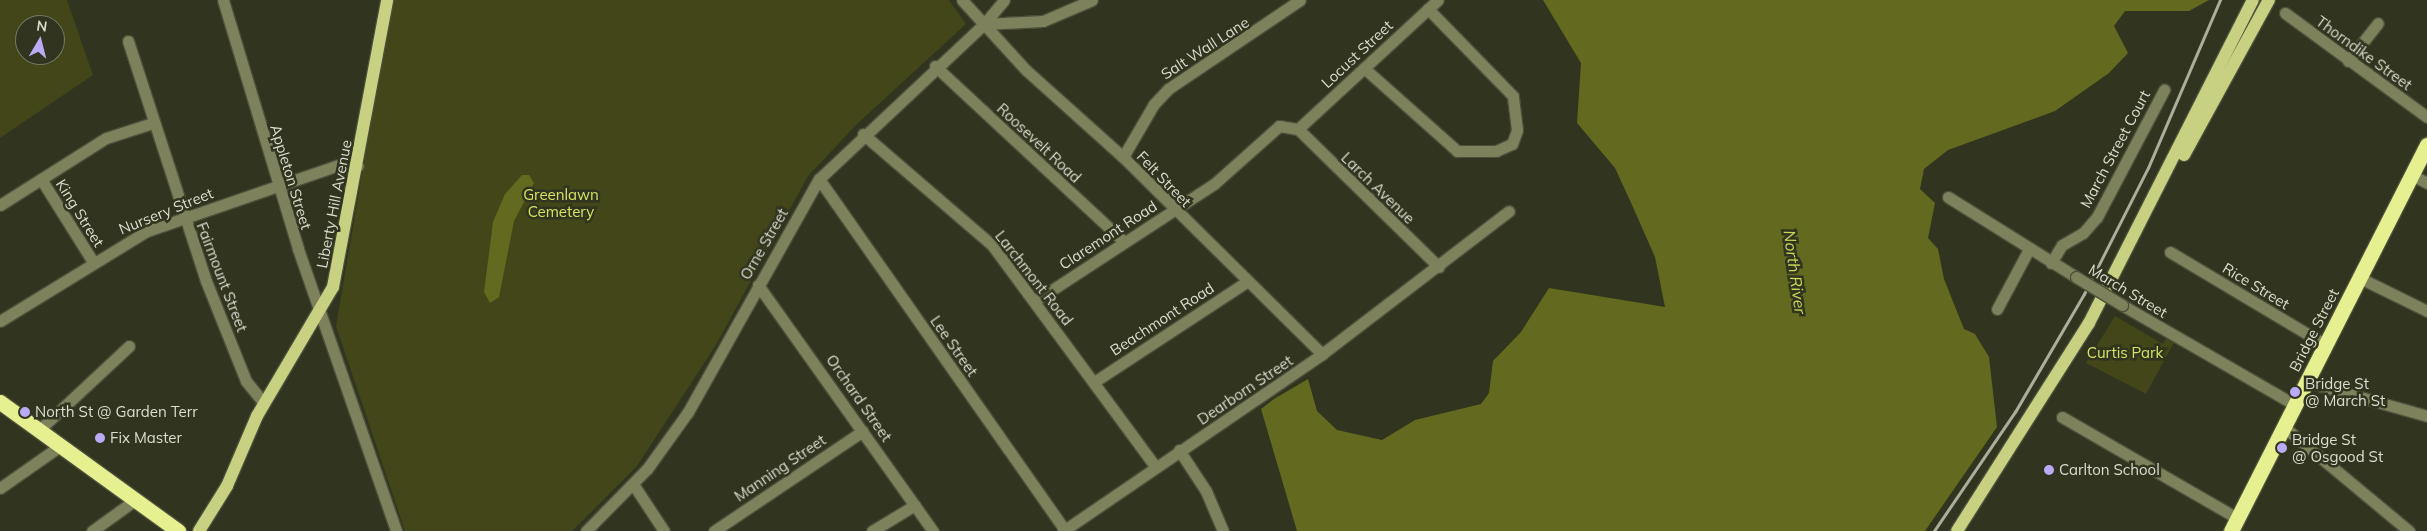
<!DOCTYPE html>
<html>
<head>
<meta charset="utf-8">
<style>
  body { margin:0 }
  #map { position:relative; width:2427px; height:531px; overflow:hidden; background:#31341e; font-family:Mulish,sans-serif }
  div>[style] { position:absolute }
  .green>* { inset:0; background:#424618 }
  .water>* { inset:0; background:#63691e }
  .roads { filter:drop-shadow(1px 0 #4c4f3a) drop-shadow(-1px 0 #4c4f3a) drop-shadow(0 1px #4c4f3a) drop-shadow(0 -1px #4c4f3a) }
  .minor>* { height:11px; margin:-5.5px; padding:0 5.5px; transform-origin:5.5px; border-radius:5.5px; background:#7d815c }
  .major>* { height:12px; margin:-6px; padding:0 6px; transform-origin:6px; border-radius:6px; background:#c8d182 }
  .highway>* { height:15px; margin:-7.5px; padding:0 7.5px; transform-origin:7.5px; border-radius:7.5px; background:#e6f090 }
  .rail>* { height:2.5px; margin:-1.25px; padding:0 1.25px; transform-origin:1.25px; border-radius:1.25px; background:#abad9d }
  .bridges { filter:drop-shadow(1px 0 #4c4f3a) drop-shadow(-1px 0 #4c4f3a) drop-shadow(0 1px #4c4f3a) drop-shadow(0 -1px #4c4f3a) }
  .minor-bridge>* { height:11px; margin:-5.5px; padding:0 5.5px; transform-origin:5.5px; border-radius:5.5px; background:#7d815c }
  .dots>* { width:14px; height:14px; translate:-50% -50%; box-sizing:border-box; border:2px solid #31341e; border-radius:50% }
  span { translate:-50% -50%; white-space:nowrap; text-align:center; line-height:1.15; -webkit-text-stroke:5px #31341e; paint-order:stroke }
  .street-label { font-size:15px; color:#dbddcf }
  .park-label { font-size:15px; color:#d8e365 }
  .poi-label { font-size:15px; color:#dbddcf }
  .left { translate:0 -50%; text-align:left }
  .water-label { font-size:16px; color:#cdd859; font-style:italic }
  .north { position:absolute; left:15px; top:15px; width:50px; height:50px; box-sizing:border-box; background:#31341e; border:1px solid #757865; border-radius:50%; rotate:8deg; font-size:14px; font-weight:700; line-height:20px; text-align:center; color:#dbddcf }
  .north::after { content:''; display:block; margin:auto; width:18px; height:22px; background:#bbaaf6; clip-path:polygon(50% 0,100% 100%,50% 72%,0 100%) }
</style>
</head>
<body>
<div id="map">
  <div class="green">
    <div style="clip-path:polygon(evenodd,0 0,67px 0,93px 75px,0 138px,0 0,25px 25px,55px 25px,55px 55px,25px 55px,25px 25px)"></div>
    <div style="clip-path:polygon(392px 0,949px 0,966px 24px,857px 124px,808px 176px,716px 345px,637px 466px,572px 531px,405px 531px,336px 326px)"></div>
    <div style="clip-path:polygon(2115px 316px,2163px 344px,2169px 333px,2177px 337px,2146px 394px,2086px 363px)"></div>
  </div>
  <div class="water">
    <div style="clip-path:polygon(1543px 0,2209px 0,2189px 11px,2125px 11px,2114px 26px,2128px 53px,2109px 73px,2055px 111px,1948px 150px,1924px 169px,1920px 189px,1935px 203px,1928px 238px,1938px 249px,1944px 279px,1964px 329px,1975px 334px,1989px 357px,1997px 427px,1925px 531px,1297px 531px,1261px 409px,1274px 399px,1308px 379px,1317px 411px,1337px 430px,1382px 440px,1415px 420px,1481px 404px,1489px 393px,1493px 361px,1521px 332px,1549px 288px,1665px 307px,1655px 257px,1632px 205px,1615px 168px,1577px 123px,1581px 63px)"></div>
    <div style="clip-path:polygon(522px 175px,529px 175px,534px 183px,514px 221px,499px 297px,490px 303px,484px 292px,493px 222px,505px 194px)"></div>
  </div>
  <div class="roads">
    <div class="minor">
      <div style="left:223px;top:0;width:260px;rotate:73.2deg"></div>
      <div style="left:298px;top:249px;width:299px;rotate:70.8deg"></div>
      <div style="left:962px;top:0;width:95px;rotate:47.6deg"></div>
      <div style="left:1026px;top:70px;width:130px;rotate:41.9deg"></div>
      <div style="left:1123px;top:157px;width:280px;rotate:44.7deg"></div>
      <div style="left:2285px;top:13px;width:176px;rotate:36.2deg"></div>
      <div style="left:984px;top:24px;width:59px;rotate:-2.9deg"></div>
      <div style="left:1043px;top:21px;width:53px;rotate:-23.2deg"></div>
      <div style="left:128px;top:41px;width:252px;rotate:72deg"></div>
      <div style="left:206px;top:281px;width:108px;rotate:68.2deg"></div>
      <div style="left:246px;top:381px;width:28px;rotate:51deg"></div>
      <div style="left:2348px;top:61px;width:48px;rotate:-51.7deg"></div>
      <div style="left:935px;top:66px;width:257px;rotate:42.9deg"></div>
      <div style="left:1364px;top:68px;width:125px;rotate:41.7deg"></div>
      <div style="left:1457px;top:151px;width:39px"></div>
      <div style="left:1496px;top:151px;width:17px;rotate:-24deg"></div>
      <div style="left:1512px;top:144px;width:15px;rotate:-70deg"></div>
      <div style="left:1517px;top:130px;width:34px;rotate:-97deg"></div>
      <div style="left:1513px;top:96px;width:122px;rotate:-134.3deg"></div>
      <div style="left:1298px;top:129px;width:197px;rotate:44.4deg"></div>
      <div style="left:1298px;top:129px;width:190px;rotate:-42.7deg"></div>
      <div style="left:863px;top:134px;width:170px;rotate:40.7deg"></div>
      <div style="left:992px;top:245px;width:273px;rotate:53.6deg"></div>
      <div style="left:1123px;top:157px;width:61px;rotate:-59.7deg"></div>
      <div style="left:1154px;top:104px;width:21px;rotate:-47deg"></div>
      <div style="left:1168px;top:89px;width:159px;rotate:-34deg"></div>
      <div style="left:2412px;top:175px;width:17px;rotate:28deg"></div>
      <div style="left:41px;top:179px;width:98px;rotate:57.9deg"></div>
      <div style="left:819px;top:179px;width:429px;rotate:55deg"></div>
      <div style="left:1948px;top:197px;width:151px;rotate:32deg"></div>
      <div style="left:0;top:205px;width:125px;rotate:-32.3deg"></div>
      <div style="left:106px;top:138px;width:49px;rotate:-17.7deg"></div>
      <div style="left:2170px;top:252px;width:182px;rotate:30.8deg"></div>
      <div style="left:2051px;top:263px;width:21px;rotate:-59deg"></div>
      <div style="left:2062px;top:245px;width:24px;rotate:-30deg"></div>
      <div style="left:2083px;top:233px;width:21px;rotate:-49deg"></div>
      <div style="left:2097px;top:217px;width:144px;rotate:-62.2deg"></div>
      <div style="left:2360px;top:278px;width:75px;rotate:26.2deg"></div>
      <div style="left:758px;top:285px;width:302px;rotate:54.6deg"></div>
      <div style="left:1035px;top:301px;width:214px;rotate:-33.2deg"></div>
      <div style="left:1214px;top:184px;width:87px;rotate:-41.7deg"></div>
      <div style="left:1279px;top:126px;width:19px;rotate:9deg"></div>
      <div style="left:2122px;top:305px;width:200px;rotate:30deg"></div>
      <div style="left:1997px;top:309px;width:68px;rotate:-61.9deg"></div>
      <div style="left:0;top:321px;width:172px;rotate:-31.5deg"></div>
      <div style="left:147px;top:231px;width:208px;rotate:-19deg"></div>
      <div style="left:344px;top:163px;width:14px;rotate:12deg"></div>
      <div style="left:1094px;top:382px;width:182px;rotate:-33.3deg"></div>
      <div style="left:2307px;top:382px;width:125px;rotate:15.8deg"></div>
      <div style="left:2062px;top:417px;width:202px;rotate:30deg"></div>
      <div style="left:2284px;top:427px;width:163px;rotate:39.8deg"></div>
      <div style="left:39px;top:430px;width:123px;rotate:-43deg"></div>
      <div style="left:1179px;top:450px;width:49px;rotate:56.6deg"></div>
      <div style="left:1206px;top:491px;width:43px;rotate:67deg"></div>
      <div style="left:633px;top:484px;width:56px;rotate:56.6deg"></div>
      <div style="left:0;top:488px;width:73px;rotate:-35deg"></div>
      <div style="left:92px;top:531px;width:53px;rotate:-35.8deg"></div>
      <div style="left:586px;top:531px;width:87px;rotate:-45.5deg"></div>
      <div style="left:647px;top:469px;width:70px;rotate:-54.3deg"></div>
      <div style="left:688px;top:412px;width:267px;rotate:-60.7deg"></div>
      <div style="left:819px;top:179px;width:226px;rotate:-43.2deg"></div>
      <div style="left:984px;top:24px;width:31px;rotate:-50deg"></div>
      <div style="left:714px;top:531px;width:179px;rotate:-33.9deg"></div>
      <div style="left:872px;top:531px;width:50px;rotate:-31.2deg"></div>
      <div style="left:1063px;top:531px;width:314px;rotate:-34.3deg"></div>
      <div style="left:1322px;top:354px;width:235px;rotate:-37.4deg"></div>
    </div>
    <div class="major">
      <div style="left:2184px;top:155px;width:177px;rotate:-61.3deg"></div>
      <div style="left:199px;top:531px;width:53px;rotate:-58.1deg"></div>
      <div style="left:227px;top:486px;width:76px;rotate:-66.8deg"></div>
      <div style="left:257px;top:416px;width:150px;rotate:-59.5deg"></div>
      <div style="left:333px;top:287px;width:292px;rotate:-79.3deg"></div>
      <div style="left:1957px;top:531px;width:246px;rotate:-57.6deg"></div>
      <div style="left:2089px;top:323px;width:362px;rotate:-63.1deg"></div>
    </div>
    <div class="highway">
      <div style="left:0;top:402px;width:220px;rotate:35.9deg"></div>
      <div style="left:2231px;top:531px;width:433px;rotate:-63.1deg"></div>
    </div>
  </div>
  <div class="rail">
    <div style="left:1934px;top:531px;width:144px;rotate:-55.8deg"></div>
    <div style="left:2015px;top:412px;width:137px;rotate:-59.7deg"></div>
    <div style="left:2084px;top:294px;width:141px;rotate:-63.1deg"></div>
    <div style="left:2148px;top:168px;width:183px;rotate:-66.8deg"></div>
  </div>
  <div class="bridges">
    <div class="minor-bridge">
      <div style="left:2076px;top:277px;width:54px;rotate:31.3deg"></div>
    </div>
  </div>
  <div class="dots">
    <div style="left:2295px;top:392px;background:#bbaaf6"></div>
    <div style="left:25px;top:412px;background:#bbaaf6"></div>
    <div style="left:100px;top:438px;background:#bbaaf6"></div>
    <div style="left:2282px;top:448px;background:#bbaaf6"></div>
    <div style="left:2049px;top:470px;background:#bbaaf6"></div>
  </div>
  <div class="street-label">
    <span style="left:1205px;top:48px;rotate:-33deg">Salt Wall Lane</span>
    <span style="left:2364px;top:53px;rotate:36deg">Thorndike Street</span>
    <span style="left:1357px;top:54px;rotate:-43deg">Locust Street</span>
    <span style="left:1039px;top:143px;rotate:43deg">Roosevelt Road</span>
    <span style="left:2115px;top:149px;rotate:-62deg">March Street Court</span>
    <span style="left:291px;top:177px;rotate:73deg">Appleton Street</span>
    <span style="left:1164px;top:179px;rotate:46deg">Felt Street</span>
    <span style="left:1378px;top:188px;rotate:44deg">Larch Avenue</span>
    <span style="left:334px;top:204px;rotate:-79deg">Liberty Hill Avenue</span>
    <span style="left:166px;top:211px;rotate:-22deg">Nursery Street</span>
    <span style="left:80px;top:213px;rotate:58deg">King Street</span>
    <span style="left:1108px;top:235px;rotate:-33deg">Claremont Road</span>
    <span style="left:764px;top:244px;rotate:-60deg">Orne Street</span>
    <span style="left:222px;top:277px;rotate:69deg">Fairmount Street</span>
    <span style="left:1034px;top:278px;rotate:52deg">Larchmont Road</span>
    <span style="left:2256px;top:286px;rotate:31deg">Rice Street</span>
    <span style="left:2128px;top:291px;rotate:31deg">March Street</span>
    <span style="left:1162px;top:319px;rotate:-33deg">Beachmont Road</span>
    <span style="left:2314px;top:330px;rotate:-63deg">Bridge Street</span>
    <span style="left:954px;top:346px;rotate:55deg">Lee Street</span>
    <span style="left:1245px;top:390px;rotate:-34deg">Dearborn Street</span>
    <span style="left:859px;top:398px;rotate:55deg">Orchard Street</span>
    <span style="left:780px;top:468px;rotate:-34deg">Manning Street</span>
  </div>
  <div class="park-label">
    <span style="left:561px;top:203px">Greenlawn<br>Cemetery</span>
    <span style="left:2125px;top:353px">Curtis Park</span>
  </div>
  <div class="poi-label">
    <span class="left" style="left:2305px;top:392px">Bridge St<br>@ March St</span>
    <span class="left" style="left:35px;top:412px">North St @ Garden Terr</span>
    <span class="left" style="left:110px;top:438px">Fix Master</span>
    <span class="left" style="left:2292px;top:448px">Bridge St<br>@ Osgood St</span>
    <span class="left" style="left:2059px;top:470px">Carlton School</span>
  </div>
  <div class="water-label">
    <span style="left:1795px;top:272px;rotate:82deg">North River</span>
  </div>
  <div class="north">N</div>
</div>
</body>
</html>
